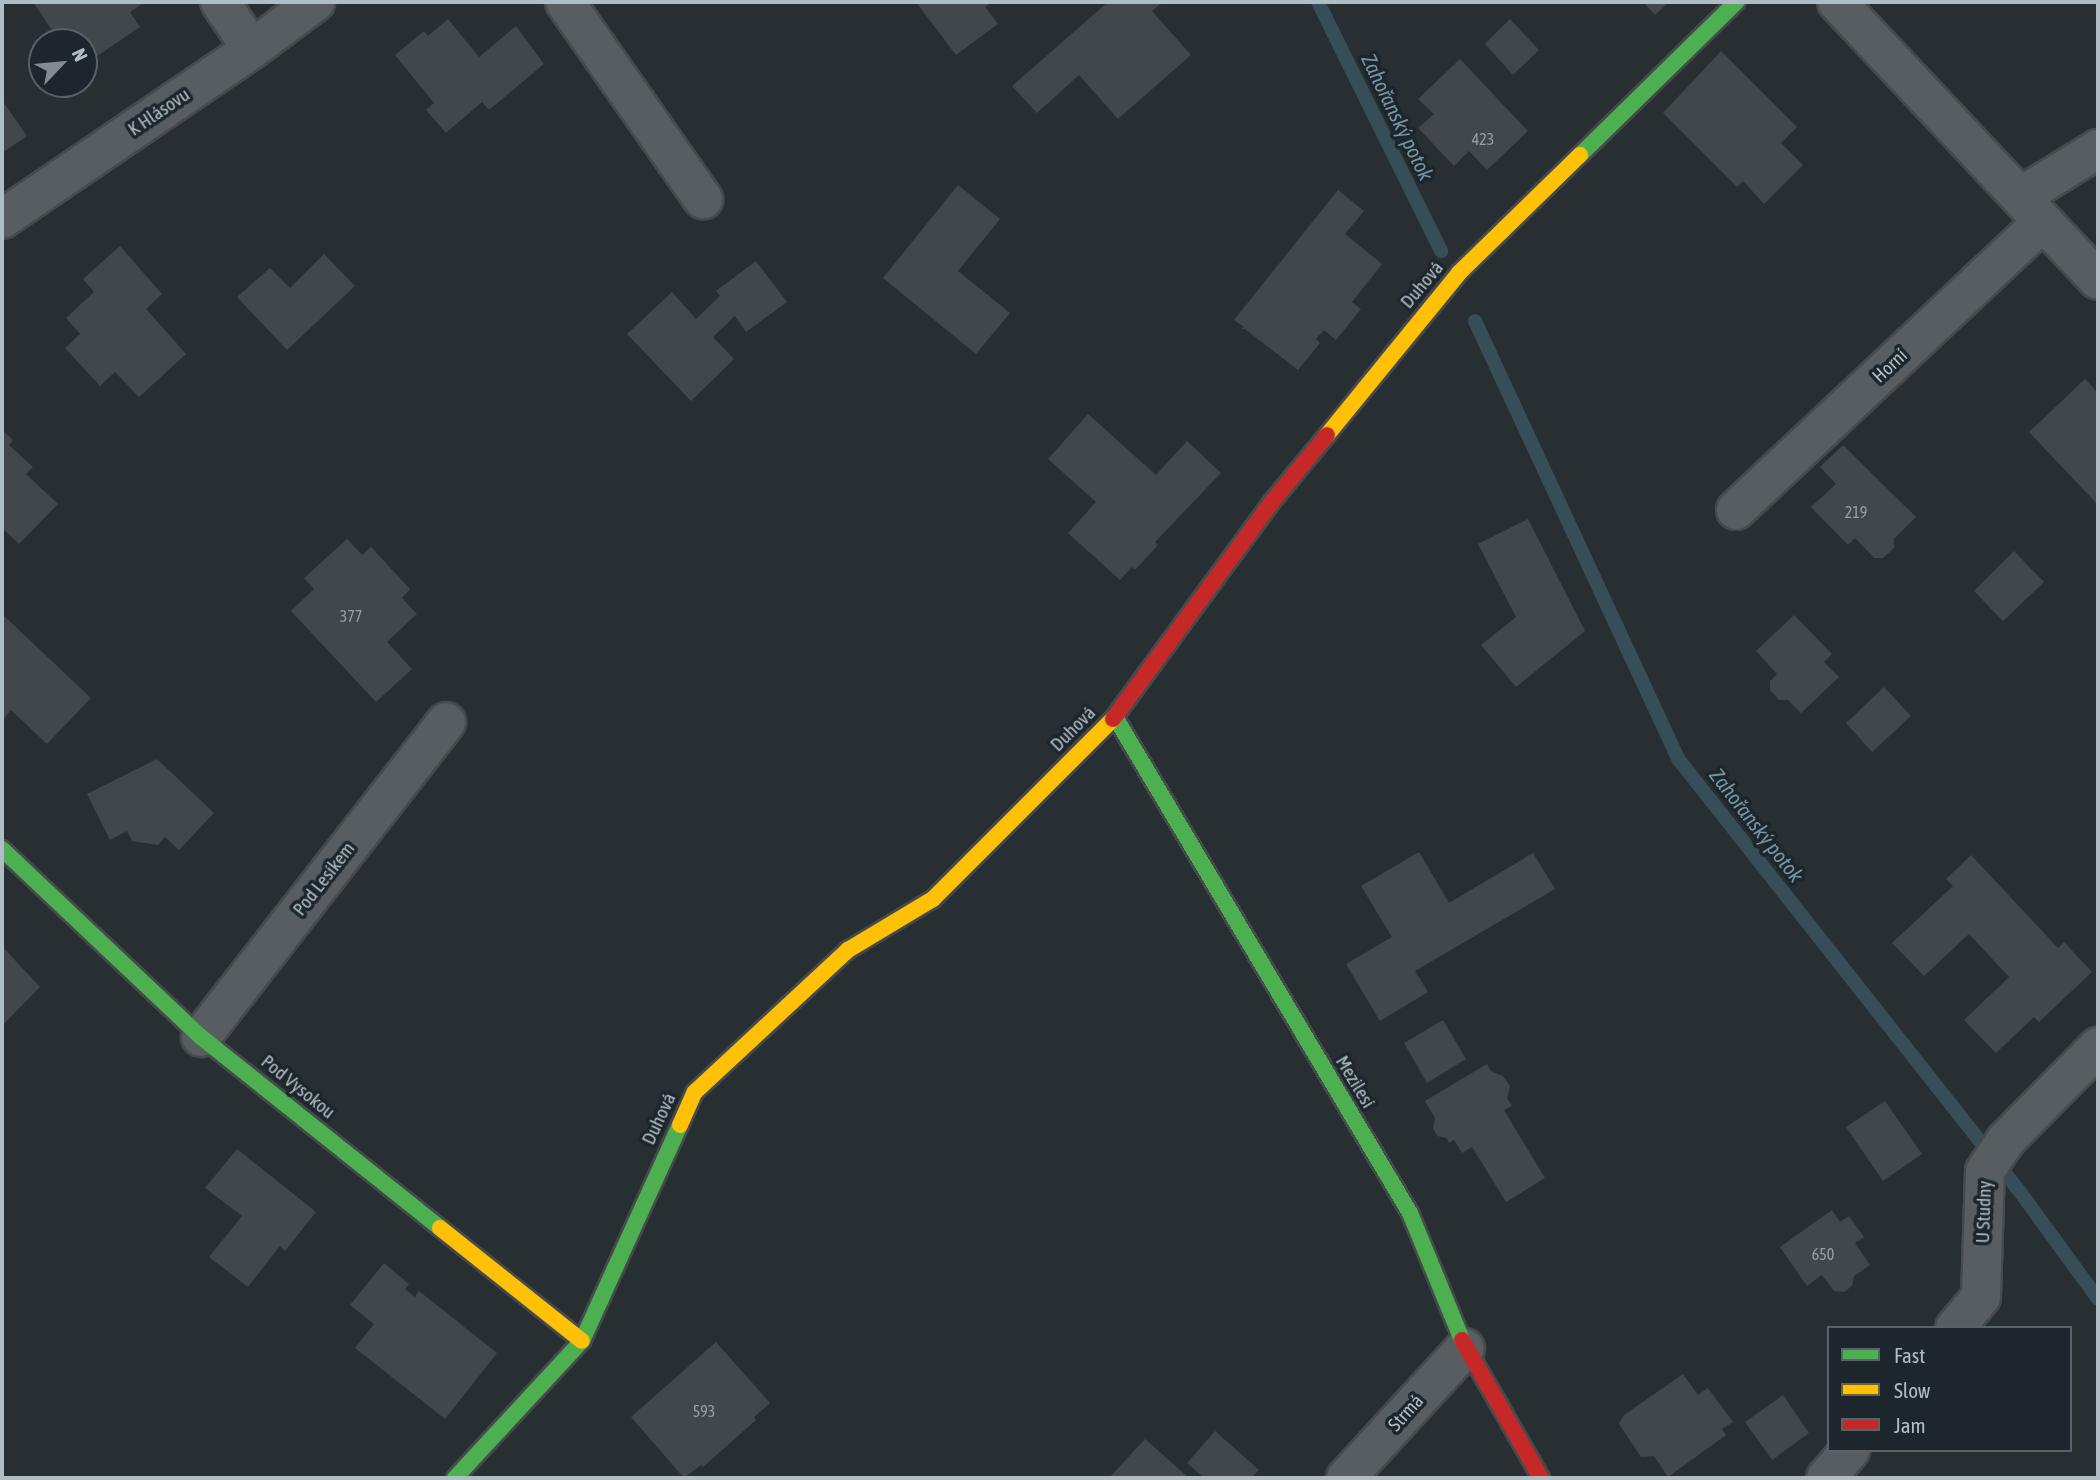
<!DOCTYPE html>
<html>
<head>
<meta charset="utf-8">
<style>
  body { margin:0 }
  #map { position:relative; width:2100px; height:1480px; overflow:hidden; background:#282f32; font-family:"Asap Condensed",sans-serif }
  div>[style] { position:absolute }
  .stream>* { height:14px; margin:-7px; padding:0 7px; transform-origin:7px; border-radius:7px; background:#374d58 }
  .building>* { inset:0; background:#41474a }
  .roads { filter:drop-shadow(2px 0 #464a4d) drop-shadow(-2px 0 #464a4d) drop-shadow(0 2px #464a4d) drop-shadow(0 -2px #464a4d) }
  .street>* { height:38px; margin:-19px; padding:0 19px; transform-origin:19px; border-radius:19px; background:#575d61 }
  .fast>* { height:16px; margin:-8px; padding:0 8px; transform-origin:8px; border-radius:8px; background:#4caf50 }
  .slow>* { height:16px; margin:-8px; padding:0 8px; transform-origin:8px; border-radius:8px; background:#ffc107 }
  .jam>* { height:16px; margin:-8px; padding:0 8px; transform-origin:8px; border-radius:8px; background:#c62828 }
  span { translate:-50% -50%; white-space:nowrap; text-align:center; line-height:1.15; -webkit-text-stroke:7px #1c262c; paint-order:stroke }
  .number-label { font-size:16px; color:#95a0a6 }
  .number-label span { -webkit-text-stroke-width:0 }
  .street-label { font-size:19px; color:#b1bdc4 }
  .water-label { font-size:21px; color:#7495a5; font-style:italic }
  .frame { position:absolute; inset:0; border:4px solid #b1bdc4; pointer-events:none }
  .legend { position:absolute; left:1827px; top:1326px; width:245px; height:126px; box-sizing:border-box; background:#1c262c; border:2px solid #586269; margin:0; padding:9px 12px; list-style:none; font-size:21px; color:#b1bdc4 }
  .legend li { display:flex; align-items:center; gap:14px; height:35px }
  .legend b { width:35px; border:2px solid #586269 }
  .north { position:absolute; left:28px; top:28px; width:70px; height:70px; box-sizing:border-box; background:#1c262c; border:2px solid #586269; border-radius:50%; rotate:64deg; font-size:19px; font-weight:700; line-height:28px; text-align:center; color:#b1bdc4 }
  .north::after { content:''; display:block; margin:auto; width:24px; height:32px; background:#818b91; clip-path:polygon(50% 0,100% 100%,50% 72%,0 100%) }
</style>
</head>
<body>
<div id="map">
  <div class="stream">
    <div style="left:1318px;top:2px;width:278px;rotate:63.7deg"></div>
    <div style="left:1475px;top:321px;width:484px;rotate:65.1deg"></div>
    <div style="left:1679px;top:760px;width:550px;rotate:51.71deg"></div>
    <div style="left:2020px;top:1192px;width:132px;rotate:53.9deg"></div>
  </div>
  <div class="building">
    <div style="clip-path:polygon(33px 2px,145px 2px,130px 12px,140px 27px,84px 65px,84px 42px,60px 42px)"></div>
    <div style="clip-path:polygon(916px 2px,992px 2px,985px 7px,998px 24px,956px 55px)"></div>
    <div style="clip-path:polygon(1108px 2px,1163px 2px,1152px 11px,1191px 55px,1118px 119px,1079px 75px,1037px 113px,1012px 86px)"></div>
    <div style="clip-path:polygon(1643px 2px,1669px 2px,1655px 15px)"></div>
    <div style="clip-path:polygon(448px 19px,479px 57px,516px 26px,544px 64px,489px 110px,482px 102px,446px 133px,426px 110px,434px 103px,395px 55px,424px 31px,428px 36px)"></div>
    <div style="clip-path:polygon(1510px 19px,1539px 50px,1513px 75px,1485px 44px)"></div>
    <div style="clip-path:polygon(1721px 51px,1797px 127px,1781px 143px,1803px 165px,1764px 204px,1743px 181px,1737px 187px,1663px 113px)"></div>
    <div style="clip-path:polygon(1460px 59px,1528px 131px,1487px 170px,1469px 151px,1454px 166px,1418px 128px,1434px 114px,1418px 99px)"></div>
    <div style="clip-path:polygon(2px 100px,27px 136px,2px 153px)"></div>
    <div style="clip-path:polygon(958px 185px,1000px 219px,958px 271px,1010px 313px,976px 354px,883px 278px)"></div>
    <div style="clip-path:polygon(1338px 190px,1364px 211px,1345px 234px,1382px 264px,1352px 302px,1361px 309px,1336px 340px,1324px 330px,1316px 339px,1320px 343px,1298px 370px,1245px 329px,1241px 329px,1244px 327px,1234px 320px)"></div>
    <div style="clip-path:polygon(120px 246px,162px 294px,146px 309px,186px 354px,139px 397px,115px 372px,100px 386px,65px 348px,80px 334px,66px 318px,94px 292px,83px 279px)"></div>
    <div style="clip-path:polygon(324px 254px,355px 286px,287px 350px,237px 297px,270px 268px,290px 288px)"></div>
    <div style="clip-path:polygon(756px 261px,787px 302px,746px 332px,735px 316px,713px 337px,734px 359px,691px 401px,627px 334px,672px 292px,696px 319px,720px 296px,716px 291px)"></div>
    <div style="clip-path:polygon(2085px 379px,2098px 393px,2098px 505px,2029px 432px)"></div>
    <div style="clip-path:polygon(1088px 414px,1156px 475px,1187px 441px,1221px 473px,1155px 542px,1158px 545px,1135px 570px,1132px 567px,1120px 580px,1068px 533px,1096px 502px,1048px 459px)"></div>
    <div style="clip-path:polygon(2px 430px,13px 440px,9px 445px,33px 467px,26px 474px,58px 504px,19px 544px,2px 528px)"></div>
    <div style="clip-path:polygon(1843px 445px,1916px 517px,1894px 539px,1894px 548px,1883px 558px,1874px 558px,1855px 538px,1848px 545px,1811px 507px,1836px 484px,1820px 467px)"></div>
    <div style="clip-path:polygon(1528px 519px,1585px 631px,1516px 687px,1481px 645px,1516px 617px,1478px 544px)"></div>
    <div style="clip-path:polygon(347px 539px,362px 555px,371px 547px,410px 589px,402px 598px,417px 614px,387px 642px,412px 669px,376px 702px,291px 611px,314px 589px,304px 578px)"></div>
    <div style="clip-path:polygon(2014px 551px,2044px 582px,2003px 621px,1974px 591px)"></div>
    <div style="clip-path:polygon(2px 614px,91px 698px,47px 744px,11px 710px,2px 721px)"></div>
    <div style="clip-path:polygon(1794px 615px,1832px 654px,1824px 662px,1839px 677px,1801px 713px,1788px 700px,1779px 700px,1770px 690px,1770px 681px,1777px 674px,1756px 651px)"></div>
    <div style="clip-path:polygon(1884px 687px,1911px 716px,1872px 752px,1846px 723px)"></div>
    <div style="clip-path:polygon(157px 759px,214px 813px,179px 850px,165px 837px,158px 845px,132px 841px,127px 831px,110px 840px,87px 794px)"></div>
    <div style="clip-path:polygon(1419px 852px,1449px 903px,1533px 853px,1555px 889px,1415px 971px,1428px 992px,1380px 1021px,1346px 964px,1392px 937px,1361px 886px)"></div>
    <div style="clip-path:polygon(1971px 855px,2058px 948px,2064px 942px,2092px 972px,2039px 1022px,2034px 1017px,1996px 1053px,1964px 1020px,2009px 977px,1969px 934px,1924px 976px,1892px 943px,1953px 886px,1946px 879px)"></div>
    <div style="clip-path:polygon(2px 946px,40px 987px,2px 1026px)"></div>
    <div style="clip-path:polygon(1443px 1020px,1466px 1059px,1427px 1083px,1404px 1043px)"></div>
    <div style="clip-path:polygon(1487px 1064px,1491px 1071px,1503px 1076px,1510px 1086px,1507px 1098px,1512px 1106px,1504px 1110px,1545px 1178px,1506px 1202px,1472px 1147px,1462px 1153px,1454px 1140px,1449px 1143px,1447px 1138px,1437px 1136px,1433px 1128px,1435px 1118px,1425px 1101px)"></div>
    <div style="clip-path:polygon(1885px 1101px,1922px 1154px,1883px 1181px,1846px 1127px)"></div>
    <div style="clip-path:polygon(237px 1149px,316px 1212px,285px 1251px,280px 1246px,248px 1287px,209px 1257px,242px 1216px,205px 1188px)"></div>
    <div style="clip-path:polygon(1832px 1210px,1840px 1222px,1849px 1216px,1864px 1237px,1855px 1243px,1870px 1265px,1854px 1276px,1852px 1286px,1844px 1292px,1834px 1291px,1822px 1275px,1807px 1286px,1780px 1247px)"></div>
    <div style="clip-path:polygon(384px 1263px,409px 1284px,405px 1289px,415px 1297px,419px 1291px,497px 1353px,445px 1419px,355px 1348px,374px 1324px,350px 1305px)"></div>
    <div style="clip-path:polygon(716px 1342px,770px 1403px,754px 1417px,756px 1420px,703px 1467px,701px 1465px,684px 1478px,631px 1417px)"></div>
    <div style="clip-path:polygon(1683px 1374px,1698px 1395px,1708px 1388px,1733px 1422px,1722px 1429px,1726px 1435px,1668px 1477px,1654px 1456px,1641px 1457px,1619px 1424px,1624px 1415px)"></div>
    <div style="clip-path:polygon(1783px 1395px,1809px 1433px,1772px 1460px,1745px 1422px)"></div>
    <div style="clip-path:polygon(1215px 1431px,1259px 1470px,1251px 1478px,1204px 1478px,1187px 1463px)"></div>
    <div style="clip-path:polygon(1145px 1439px,1189px 1478px,1109px 1478px)"></div>
  </div>
  <div class="roads">
    <div class="street">
      <div style="left:220px;top:2px;width:57px;rotate:55.8deg"></div>
      <div style="left:565px;top:2px;width:241px;rotate:55deg"></div>
      <div style="left:1837px;top:2px;width:381px;rotate:46.8deg"></div>
      <div style="left:2020px;top:197px;width:92px;rotate:-31.6deg"></div>
      <div style="left:2px;top:219px;width:302px;rotate:-34.2deg"></div>
      <div style="left:252px;top:49px;width:79px;rotate:-36.7deg"></div>
      <div style="left:1736px;top:510px;width:421px;rotate:-43.2deg"></div>
      <div style="left:201px;top:1037px;width:399px;rotate:-52.1deg"></div>
      <div style="left:1955px;top:1328px;width:40px;rotate:-50deg"></div>
      <div style="left:1981px;top:1297px;width:126px;rotate:-88.2deg"></div>
      <div style="left:1985px;top:1171px;width:37px;rotate:-56deg"></div>
      <div style="left:2006px;top:1140px;width:131px;rotate:-45.3deg"></div>
      <div style="left:1346px;top:1478px;width:176px;rotate:-47.5deg"></div>
      <div style="left:1826px;top:1478px;width:37px;rotate:-49deg"></div>
    </div>
    <div class="fast">
      <div style="left:1580px;top:155px;width:219px;rotate:-44.4deg"></div>
      <div style="left:1115px;top:717px;width:577px;rotate:59.26deg"></div>
      <div style="left:1410px;top:1213px;width:137px;rotate:67.7deg"></div>
      <div style="left:2px;top:849px;width:274px;rotate:43.4deg"></div>
      <div style="left:201px;top:1037px;width:306px;rotate:38.6deg"></div>
      <div style="left:455px;top:1478px;width:187px;rotate:-47.2deg"></div>
      <div style="left:582px;top:1341px;width:237px;rotate:-65.6deg"></div>
    </div>
    <div class="slow">
      <div style="left:1327px;top:435px;width:209px;rotate:-50.8deg"></div>
      <div style="left:1459px;top:273px;width:169px;rotate:-44.3deg"></div>
      <div style="left:680px;top:1125px;width:36px;rotate:-66deg"></div>
      <div style="left:695px;top:1092px;width:209px;rotate:-42.9deg"></div>
      <div style="left:848px;top:950px;width:99px;rotate:-31deg"></div>
      <div style="left:933px;top:899px;width:255px;rotate:-45deg"></div>
      <div style="left:440px;top:1228px;width:181px;rotate:38.5deg"></div>
    </div>
    <div class="jam">
      <div style="left:1113px;top:719px;width:268px;rotate:-53.8deg"></div>
      <div style="left:1271px;top:503px;width:88px;rotate:-50.5deg"></div>
      <div style="left:1462px;top:1340px;width:159px;rotate:60.2deg"></div>
    </div>
  </div>
  <div class="number-label">
    <span style="left:1483px;top:139px">423</span>
    <span style="left:1856px;top:512px">219</span>
    <span style="left:351px;top:616px">377</span>
    <span style="left:1823px;top:1254px">650</span>
    <span style="left:704px;top:1411px">593</span>
  </div>
  <div class="street-label">
    <span style="left:159px;top:112px;rotate:-34deg">K Hlásovu</span>
    <span style="left:1422px;top:285px;rotate:-50deg">Duhová</span>
    <span style="left:1890px;top:366px;rotate:-43deg">Horní</span>
    <span style="left:1073px;top:729px;rotate:-45deg">Duhová</span>
    <span style="left:324px;top:879px;rotate:-52deg">Pod Lesíkem</span>
    <span style="left:1355px;top:1082px;rotate:59deg">Mezilesí</span>
    <span style="left:298px;top:1087px;rotate:39deg">Pod Vysokou</span>
    <span style="left:659px;top:1119px;rotate:-65deg">Duhová</span>
    <span style="left:1984px;top:1212px;rotate:-88deg">U Studny</span>
    <span style="left:1406px;top:1413px;rotate:-48deg">Strmá</span>
  </div>
  <div class="water-label">
    <span style="left:1398px;top:117px;rotate:64deg">Zahořanský potok</span>
    <span style="left:1757px;top:825px;rotate:52deg">Zahořanský potok</span>
  </div>
  <div class="frame"></div>
  <ul class="legend">
  <li><b style="height:9px;background:#4caf50"></b>Fast</li>
  <li><b style="height:9px;background:#ffc107"></b>Slow</li>
  <li><b style="height:9px;background:#c62828"></b>Jam</li>
  </ul>
  <div class="north">N</div>
</div>
</body>
</html>
